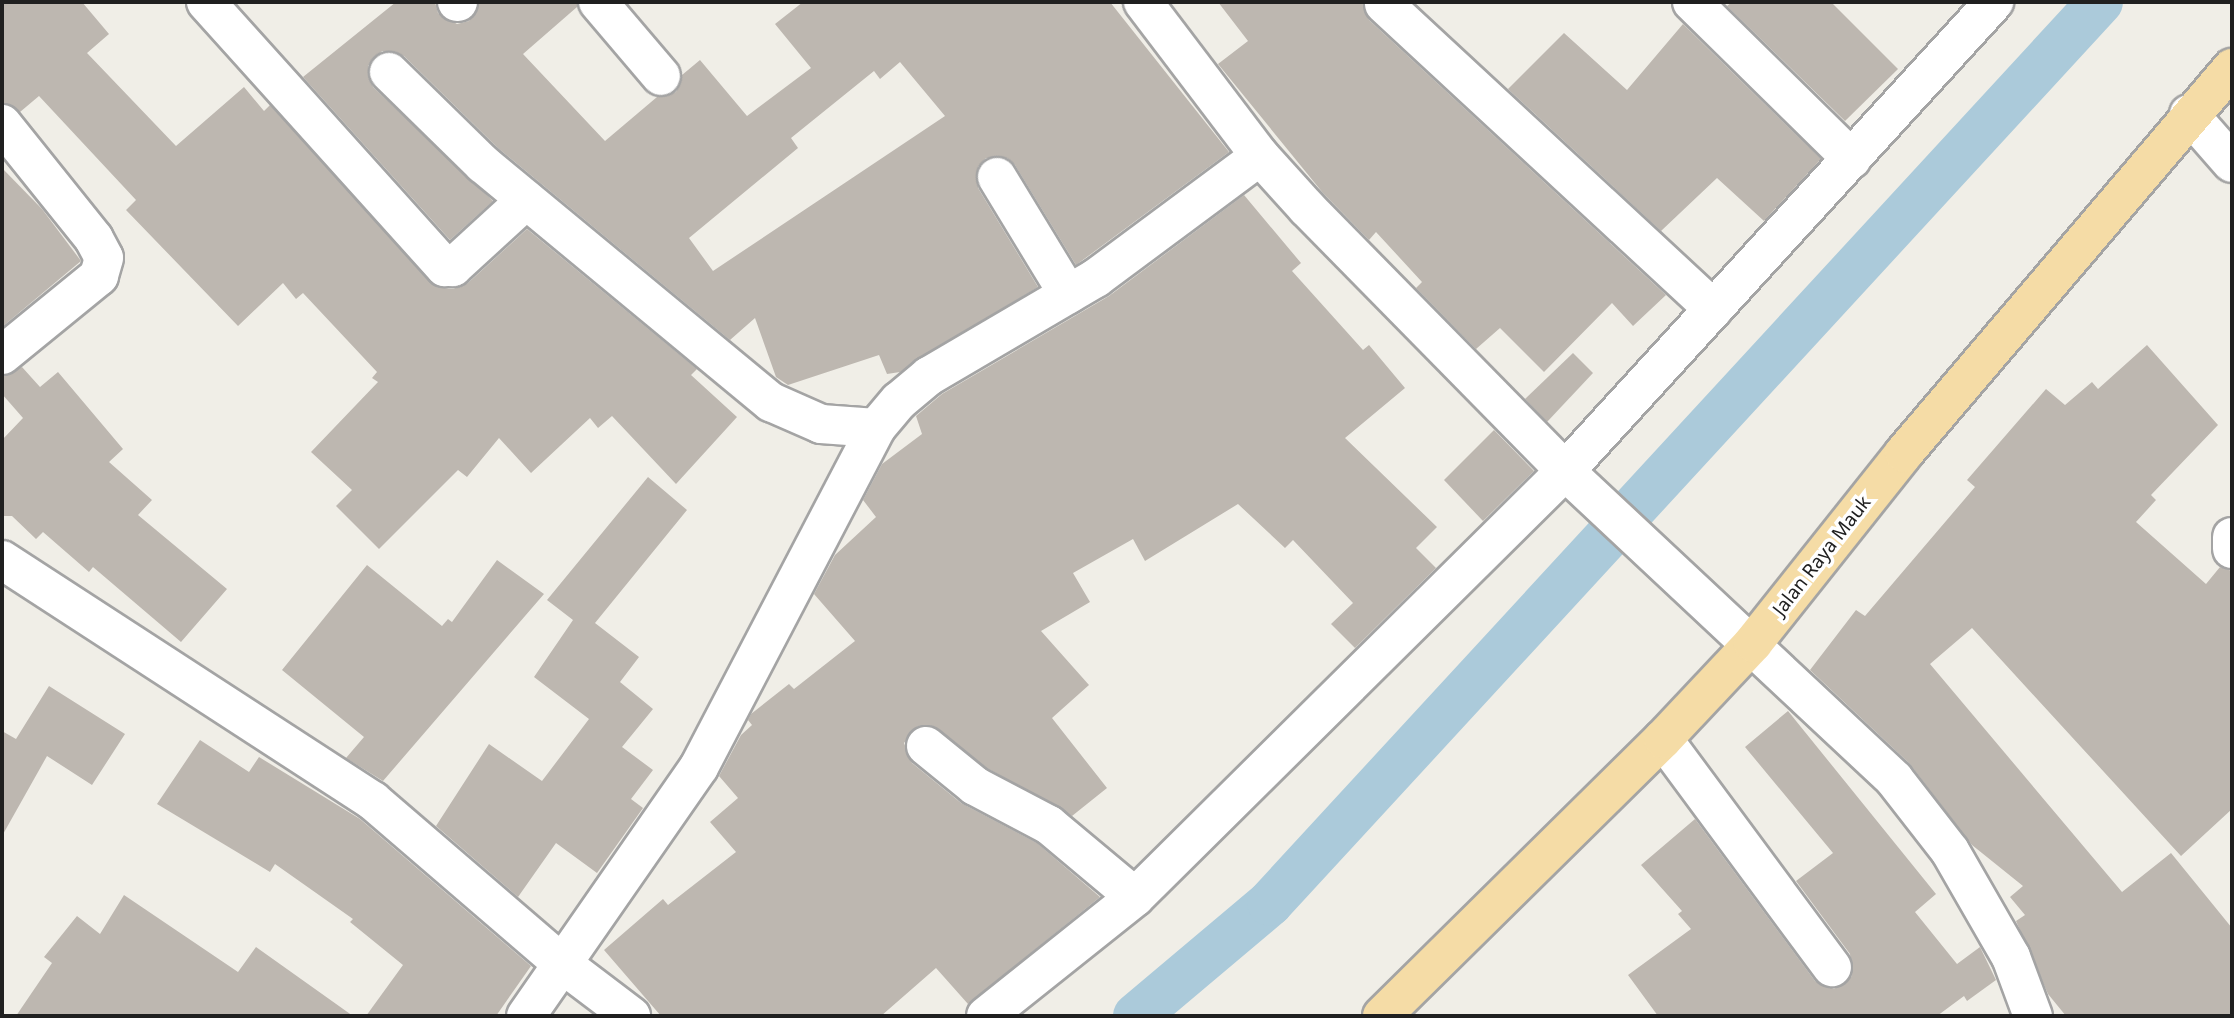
<!DOCTYPE html>
<html>
<head>
<meta charset="utf-8">
<style>
  body { margin:0 }
  #map { position:relative; width:2234px; height:1018px; overflow:hidden; background:#f0eee7; font-family:"Noto Sans",sans-serif }
  div>[style] { position:absolute }
  .canal>* { height:46px; margin:-23px; padding:0 23px; transform-origin:23px; border-radius:23px; background:#abcada }
  .building>* { inset:0; background:#bdb7b0 }
  .roads { filter:drop-shadow(2px 0 #a4a4a4) drop-shadow(-2px 0 #a4a4a4) drop-shadow(0 2px #a4a4a4) drop-shadow(0 -2px #a4a4a4) }
  .minor>* { height:38px; margin:-19px; padding:0 19px; transform-origin:19px; border-radius:19px; background:#fff }
  .major>* { height:38px; margin:-19px; padding:0 19px; transform-origin:19px; border-radius:19px; background:#f5dca6 }
  span { translate:-50% -50%; white-space:nowrap; text-align:center; line-height:1.15; -webkit-text-stroke:7px #fff; paint-order:stroke }
  .street-label { font-size:19px; color:#202020 }
  .frame { position:absolute; inset:0; border:4px solid #202020; pointer-events:none }
</style>
</head>
<body>
<div id="map">
  <div class="canal">
    <div style="left:1136px;top:1016px;width:175px;rotate:-40.1deg"></div>
    <div style="left:1270px;top:903px;width:1225px;rotate:-47.35deg"></div>
  </div>
  <div class="building">
    <div style="clip-path:polygon(2px 2px,82px 2px,109px 34px,87px 53px,176px 146px,244px 87px,264px 111px,270px 105px,437px 287px,453px 289px,468px 283px,527px 229px,697px 369px,691px 375px,737px 417px,676px 484px,612px 416px,598px 428px,590px 418px,531px 473px,499px 438px,467px 477px,458px 470px,379px 549px,336px 506px,352px 490px,311px 452px,378px 382px,372px 378px,377px 372px,303px 293px,296px 299px,283px 283px,238px 326px,126px 210px,136px 200px,39px 96px,20px 112px,2px 103px)"></div>
    <div style="clip-path:polygon(evenodd,396px 2px,435px 2px,438px 13px,457px 24px,469px 21px,480px 2px,577px 2px,577px 7px,523px 54px,605px 141px,657px 97px,676px 92px,682px 75px,700px 60px,747px 116px,811px 68px,775px 24px,803px 2px,1110px 2px,1229px 152px,1076px 265px,1015px 165px,1007px 158px,986px 158px,978px 167px,978px 188px,1038px 287px,900px 372px,887px 374px,879px 355px,788px 385px,776px 377px,755px 318px,730px 340px,498px 148px,404px 56px,382px 51px,368px 66px,373px 87px,493px 201px,450px 240px,303px 77px,396px 2px,900px 62px,945px 116px,713px 271px,689px 238px,798px 148px,791px 138px,874px 71px,880px 79px,900px 62px)"></div>
    <div style="clip-path:polygon(1218px 2px,1363px 2px,1369px 20px,1666px 295px,1633px 326px,1612px 303px,1544px 372px,1500px 328px,1476px 349px,1416px 288px,1422px 282px,1376px 232px,1369px 240px,1323px 193px,1218px 64px,1248px 41px)"></div>
    <div style="clip-path:polygon(1732px 2px,1831px 2px,1898px 69px,1845px 121px,1727px 6px)"></div>
    <div style="clip-path:polygon(1683px 24px,1821px 159px,1764px 221px,1717px 178px,1661px 231px,1508px 89px,1564px 33px,1627px 90px)"></div>
    <div style="clip-path:polygon(2px 168px,42px 209px,81px 261px,2px 327px)"></div>
    <div style="clip-path:polygon(1244px 195px,1301px 263px,1292px 271px,1363px 350px,1369px 345px,1405px 388px,1345px 438px,1437px 527px,1416px 548px,1436px 568px,1355px 648px,1331px 624px,1353px 603px,1293px 540px,1285px 548px,1238px 504px,1145px 561px,1133px 539px,1073px 573px,1090px 602px,1041px 631px,1089px 685px,1052px 718px,1107px 788px,1072px 816px,987px 768px,930px 725px,918px 726px,904px 743px,912px 763px,961px 803px,1037px 843px,1100px 897px,968px 1004px,936px 968px,881px 1016px,661px 1016px,604px 950px,663px 899px,668px 905px,736px 852px,710px 822px,738px 798px,719px 776px,741px 735px,752px 725px,748px 720px,751px 714px,789px 684px,794px 689px,855px 641px,814px 594px,835px 555px,876px 517px,863px 500px,882px 464px,922px 434px,916px 416px,942px 394px,1109px 296px)"></div>
    <div style="clip-path:polygon(2147px 345px,2218px 425px,2151px 495px,2156px 500px,2136px 522px,2206px 584px,2220px 567px,2232px 571px,2232px 809px,2181px 856px,1972px 628px,1930px 664px,2122px 892px,2171px 853px,2232px 928px,2232px 1016px,2066px 1016px,2048px 994px,2016px 921px,2025px 915px,2010px 897px,2023px 886px,1972px 845px,1909px 763px,1810px 670px,1856px 610px,1865px 616px,1975px 487px,1967px 480px,2046px 389px,2065px 405px,2092px 382px,2098px 389px)"></div>
    <div style="clip-path:polygon(1573px 353px,1593px 373px,1547px 422px,1525px 399px)"></div>
    <div style="clip-path:polygon(22px 367px,40px 387px,58px 372px,123px 449px,109px 462px,152px 500px,138px 515px,227px 589px,181px 642px,93px 567px,89px 572px,43px 532px,36px 539px,12px 516px,2px 516px,2px 440px,23px 418px,2px 394px,2px 376px)"></div>
    <div style="clip-path:polygon(1494px 430px,1534px 471px,1483px 521px,1444px 480px)"></div>
    <div style="clip-path:polygon(648px 477px,687px 510px,595px 623px,639px 657px,620px 682px,653px 709px,622px 747px,653px 770px,631px 799px,643px 808px,597px 873px,556px 843px,518px 897px,436px 826px,489px 744px,542px 781px,589px 719px,534px 677px,573px 620px,547px 600px)"></div>
    <div style="clip-path:polygon(497px 560px,544px 594px,383px 781px,346px 758px,364px 737px,282px 670px,367px 565px,442px 626px,448px 619px,452px 622px)"></div>
    <div style="clip-path:polygon(49px 686px,125px 734px,92px 785px,47px 756px,2px 836px,2px 731px,16px 739px)"></div>
    <div style="clip-path:polygon(1788px 711px,1936px 894px,1915px 912px,1957px 964px,1980px 947px,1996px 980px,1967px 1001px,1964px 996px,1937px 1016px,1658px 1016px,1628px 975px,1691px 929px,1678px 914px,1682px 911px,1641px 865px,1695px 819px,1815px 981px,1834px 989px,1852px 976px,1850px 954px,1796px 881px,1833px 853px,1745px 747px)"></div>
    <div style="clip-path:polygon(200px 740px,249px 772px,259px 757px,360px 819px,531px 966px,496px 1016px,366px 1016px,403px 965px,350px 922px,353px 919px,275px 864px,270px 872px,157px 804px)"></div>
    <div style="clip-path:polygon(124px 895px,238px 972px,256px 947px,353px 1016px,16px 1016px,52px 963px,44px 957px,77px 916px,100px 934px)"></div>
  </div>
  <div class="roads">
    <div class="minor">
      <div style="left:206px;top:2px;width:357px;rotate:48deg"></div>
      <div style="left:445px;top:267px;width:8px"></div>
      <div style="left:453px;top:267px;width:99px;rotate:-42.5deg"></div>
      <div style="left:457px;top:2px;width:1px"></div>
      <div style="left:598px;top:2px;width:97px;rotate:49.6deg"></div>
      <div style="left:1143px;top:2px;width:193px;rotate:52.8deg"></div>
      <div style="left:1260px;top:156px;width:70px;rotate:47.9deg"></div>
      <div style="left:1307px;top:208px;width:368px;rotate:45.5deg"></div>
      <div style="left:1565px;top:471px;width:451px;rotate:43.1deg"></div>
      <div style="left:1894px;top:779px;width:91px;rotate:52.1deg"></div>
      <div style="left:1950px;top:851px;width:122px;rotate:60.1deg"></div>
      <div style="left:2011px;top:957px;width:63px;rotate:69.6deg"></div>
      <div style="left:1692px;top:2px;width:224px;rotate:44.5deg"></div>
      <div style="left:1384px;top:4px;width:449px;rotate:42.8deg"></div>
      <div style="left:389px;top:72px;width:132px;rotate:44.4deg"></div>
      <div style="left:483px;top:164px;width:374px;rotate:39.6deg"></div>
      <div style="left:771px;top:402px;width:55px;rotate:23.7deg"></div>
      <div style="left:821px;top:424px;width:55px;rotate:4.2deg"></div>
      <div style="left:2189px;top:114px;width:65px;rotate:48.7deg"></div>
      <div style="left:2px;top:124px;width:147px;rotate:51.3deg"></div>
      <div style="left:94px;top:239px;width:21px;rotate:62deg"></div>
      <div style="left:104px;top:258px;width:19px;rotate:106deg"></div>
      <div style="left:99px;top:276px;width:125px;rotate:140.8deg"></div>
      <div style="left:997px;top:177px;width:137px;rotate:58.7deg"></div>
      <div style="left:2232px;top:537px;width:12px;rotate:90deg"></div>
      <div style="left:2px;top:560px;width:442px;rotate:33deg"></div>
      <div style="left:373px;top:801px;width:253px;rotate:40.7deg"></div>
      <div style="left:565px;top:966px;width:83px;rotate:37.1deg"></div>
      <div style="left:1663px;top:739px;width:284px;rotate:53.5deg"></div>
      <div style="left:926px;top:746px;width:63px;rotate:39.2deg"></div>
      <div style="left:975px;top:786px;width:84px;rotate:27.8deg"></div>
      <div style="left:1049px;top:825px;width:112px;rotate:39.9deg"></div>
      <div style="left:526px;top:1016px;width:303px;rotate:-55.2deg"></div>
      <div style="left:699px;top:767px;width:382px;rotate:-62.4deg"></div>
      <div style="left:876px;top:428px;width:35px;rotate:-50deg"></div>
      <div style="left:899px;top:401px;width:39px;rotate:-40deg"></div>
      <div style="left:929px;top:376px;width:194px;rotate:-30.4deg"></div>
      <div style="left:1096px;top:278px;width:204px;rotate:-36.6deg"></div>
      <div style="left:986px;top:1016px;width:191px;rotate:-38.6deg"></div>
      <div style="left:1135px;top:897px;width:605px;rotate:-44.73deg"></div>
      <div style="left:1565px;top:471px;width:636px;rotate:-47.55deg"></div>
    </div>
    <div class="major">
      <div style="left:1382px;top:1016px;width:395px;rotate:-44.6deg"></div>
      <div style="left:1663px;top:739px;width:132px;rotate:-46.8deg"></div>
      <div style="left:1753px;top:643px;width:243px;rotate:-51.5deg"></div>
      <div style="left:1904px;top:453px;width:506px;rotate:-49.57deg"></div>
    </div>
  </div>
  <div class="street-label">
    <span style="left:1822px;top:556px;rotate:-52deg">Jalan Raya Mauk</span>
  </div>
  <div class="frame"></div>
</div>
</body>
</html>
